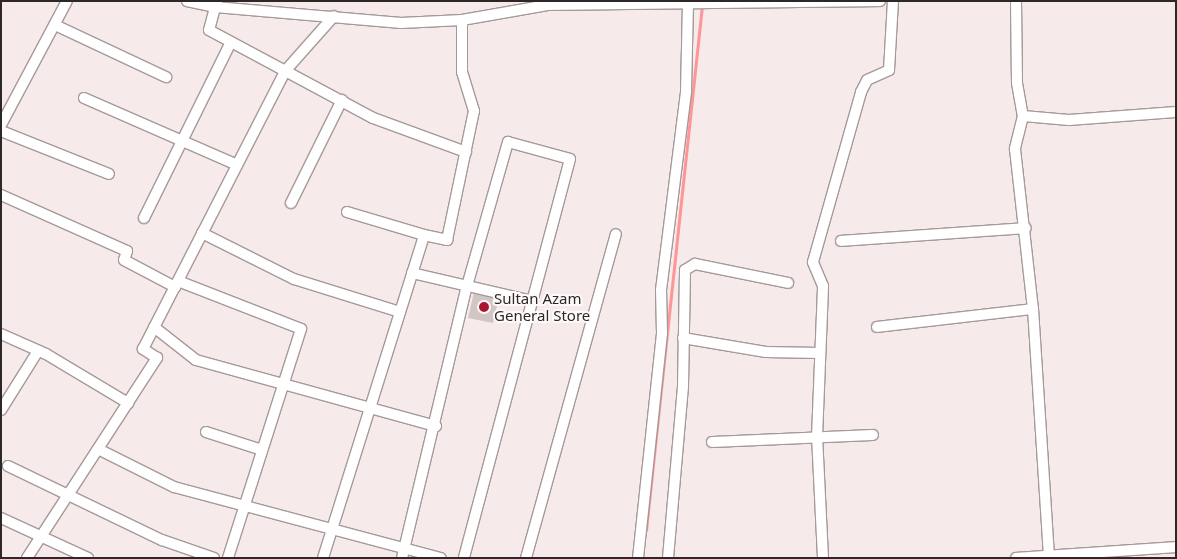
<!DOCTYPE html>
<html>
<head>
<meta charset="utf-8">
<style>
  body { margin:0 }
  #map { position:relative; width:1177px; height:559px; overflow:hidden; background:#f7eaea; font-family:"Noto Sans",sans-serif }
  div>[style] { position:absolute }
  .stream>* { height:3px; margin:-1.5px; padding:0 1.5px; transform-origin:1.5px; border-radius:1.5px; background:#fe9596 }
  .building>* { inset:0; background:#d2c6c5 }
  .roads { filter:drop-shadow(1px 0 #a59999) drop-shadow(-1px 0 #a59999) drop-shadow(0 1px #a59999) drop-shadow(0 -1px #a59999) }
  .minor>* { height:10px; margin:-5px; padding:0 5px; transform-origin:5px; border-radius:5px; background:#fff }
  .dots>* { width:14px; height:14px; translate:-50% -50%; box-sizing:border-box; border:2px solid #fffafa; border-radius:50% }
  span { translate:-50% -50%; white-space:nowrap; text-align:center; line-height:1.15; -webkit-text-stroke:4px #fffafa; paint-order:stroke }
  .poi-label { font-size:15px; color:#2c2828 }
  .left { translate:0 -50%; text-align:left }
  .frame { position:absolute; inset:0; border:2px solid #2c2828; pointer-events:none }
</style>
</head>
<body>
<div id="map">
  <div class="stream">
    <div style="left:646px;top:530px;width:528px;rotate:-83.91deg"></div>
  </div>
  <div class="building">
    <div style="clip-path:polygon(474px 292px,499px 297px,493px 323px,468px 318px)"></div>
  </div>
  <div class="roads">
    <div class="minor">
      <div style="left:187px;top:1px;width:29px;rotate:12deg"></div>
      <div style="left:215px;top:7px;width:5px;rotate:-68deg"></div>
      <div style="left:1016px;top:1px;width:82px;rotate:89.3deg"></div>
      <div style="left:1017px;top:83px;width:34px;rotate:80deg"></div>
      <div style="left:1023px;top:116px;width:34px;rotate:104deg"></div>
      <div style="left:1015px;top:149px;width:161px;rotate:83.6deg"></div>
      <div style="left:1033px;top:309px;width:247px;rotate:86.3deg"></div>
      <div style="left:55px;top:25px;width:123px;rotate:25.1deg"></div>
      <div style="left:84px;top:98px;width:167px;rotate:23.6deg"></div>
      <div style="left:1023px;top:116px;width:46px;rotate:5deg"></div>
      <div style="left:1069px;top:120px;width:107px;rotate:-4.3deg"></div>
      <div style="left:1px;top:125px;width:140px;rotate:-62deg"></div>
      <div style="left:1px;top:131px;width:116px;rotate:21.7deg"></div>
      <div style="left:466px;top:152px;width:99px;rotate:-159.9deg"></div>
      <div style="left:373px;top:118px;width:186px;rotate:-151.8deg"></div>
      <div style="left:209px;top:30px;width:24px;rotate:-75deg"></div>
      <div style="left:215px;top:7px;width:187px;rotate:4.9deg"></div>
      <div style="left:401px;top:23px;width:61px;rotate:-2.8deg"></div>
      <div style="left:462px;top:20px;width:87px;rotate:-9.9deg"></div>
      <div style="left:548px;top:5px;width:332px;rotate:-0.7deg"></div>
      <div style="left:1px;top:195px;width:138px;rotate:24deg"></div>
      <div style="left:127px;top:251px;width:9px;rotate:108deg"></div>
      <div style="left:124px;top:260px;width:58px;rotate:27.9deg"></div>
      <div style="left:291px;top:203px;width:115px;rotate:-63.7deg"></div>
      <div style="left:347px;top:212px;width:80px;rotate:16.6deg"></div>
      <div style="left:144px;top:218px;width:196px;rotate:-63.7deg"></div>
      <div style="left:202px;top:233px;width:103px;rotate:26.6deg"></div>
      <div style="left:294px;top:279px;width:111px;rotate:17.3deg"></div>
      <div style="left:841px;top:241px;width:185px;rotate:-4deg"></div>
      <div style="left:412px;top:273px;width:123px;rotate:13.1deg"></div>
      <div style="left:178px;top:281px;width:132px;rotate:21.3deg"></div>
      <div style="left:301px;top:329px;width:240px;rotate:107.7deg"></div>
      <div style="left:154px;top:327px;width:53px;rotate:38.2deg"></div>
      <div style="left:196px;top:360px;width:249px;rotate:15.4deg"></div>
      <div style="left:877px;top:327px;width:157px;rotate:-6.6deg"></div>
      <div style="left:1px;top:334px;width:49px;rotate:24deg"></div>
      <div style="left:46px;top:354px;width:96px;rotate:30.9deg"></div>
      <div style="left:683px;top:338px;width:84px;rotate:9.6deg"></div>
      <div style="left:766px;top:352px;width:53px;rotate:1.1deg"></div>
      <div style="left:1px;top:410px;width:70px;rotate:-57.9deg"></div>
      <div style="left:206px;top:432px;width:59px;rotate:17.8deg"></div>
      <div style="left:712px;top:442px;width:161px;rotate:-2.5deg"></div>
      <div style="left:98px;top:449px;width:85px;rotate:26.6deg"></div>
      <div style="left:174px;top:487px;width:276px;rotate:14.9deg"></div>
      <div style="left:8px;top:466px;width:171px;rotate:25.7deg"></div>
      <div style="left:162px;top:540px;width:55px;rotate:19.1deg"></div>
      <div style="left:1px;top:518px;width:96px;rotate:24.7deg"></div>
      <div style="left:27px;top:558px;width:239px;rotate:-57deg"></div>
      <div style="left:157px;top:358px;width:17px;rotate:-147deg"></div>
      <div style="left:143px;top:349px;width:314px;rotate:-62.9deg"></div>
      <div style="left:286px;top:70px;width:72px;rotate:-48.4deg"></div>
      <div style="left:323px;top:558px;width:338px;rotate:-72.6deg"></div>
      <div style="left:424px;top:235px;width:24px;rotate:12deg"></div>
      <div style="left:447px;top:240px;width:132px;rotate:-78.2deg"></div>
      <div style="left:474px;top:111px;width:41px;rotate:-107.1deg"></div>
      <div style="left:462px;top:72px;width:52px;rotate:-90deg"></div>
      <div style="left:402px;top:558px;width:280px;rotate:-76.6deg"></div>
      <div style="left:467px;top:286px;width:150px;rotate:-74.1deg"></div>
      <div style="left:508px;top:142px;width:64px;rotate:15.3deg"></div>
      <div style="left:570px;top:159px;width:413px;rotate:104.9deg"></div>
      <div style="left:526px;top:558px;width:336px;rotate:-74.5deg"></div>
      <div style="left:638px;top:558px;width:226px;rotate:-83.9deg"></div>
      <div style="left:662px;top:333px;width:43px;rotate:-91.3deg"></div>
      <div style="left:661px;top:290px;width:201px;rotate:-82.8deg"></div>
      <div style="left:686px;top:91px;width:89px;rotate:-88.7deg"></div>
      <div style="left:668px;top:558px;width:173px;rotate:-85deg"></div>
      <div style="left:683px;top:386px;width:116px;rotate:-89deg"></div>
      <div style="left:685px;top:270px;width:12px;rotate:-31deg"></div>
      <div style="left:695px;top:264px;width:95px;rotate:11.5deg"></div>
      <div style="left:823px;top:558px;width:121px;rotate:-92.8deg"></div>
      <div style="left:817px;top:437px;width:151px;rotate:-87.7deg"></div>
      <div style="left:823px;top:286px;width:26px;rotate:-113deg"></div>
      <div style="left:813px;top:262px;width:177px;rotate:-74.2deg"></div>
      <div style="left:861px;top:92px;width:13px;rotate:-63deg"></div>
      <div style="left:867px;top:80px;width:24px;rotate:-24deg"></div>
      <div style="left:889px;top:70px;width:69px;rotate:-86.7deg"></div>
      <div style="left:1016px;top:558px;width:160px;rotate:-3.9deg"></div>
    </div>
  </div>
  <div class="dots">
    <div style="left:484px;top:307px;background:#ab1530"></div>
  </div>
  <div class="poi-label">
    <span class="left" style="left:494px;top:307px">Sultan Azam<br>General Store</span>
  </div>
  <div class="frame"></div>
</div>
</body>
</html>
